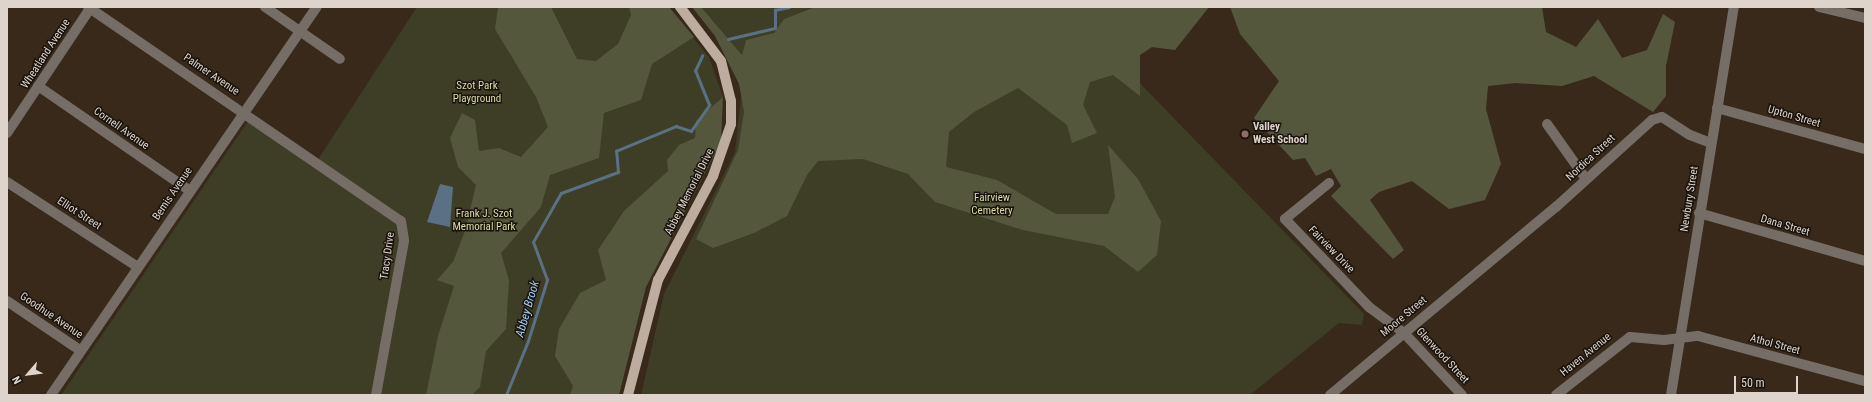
<!DOCTYPE html>
<html>
<head>
<meta charset="utf-8">
<style>
  body { margin:0 }
  #map { position:relative; width:1872px; height:402px; overflow:hidden; background:#38291b; font-family:"Roboto Condensed",sans-serif }
  div>[style] { position:absolute }
  .green>* { inset:0; background:#3d3e25 }
  .forest>* { inset:0; background:#55573d }
  .water>* { inset:0; background:#5b7084 }
  .stream>* { height:2.5px; margin:-1.25px; padding:0 1.25px; transform-origin:1.25px; border-radius:1.25px; background:#5b7084 }
  .minor>* { height:10px; margin:-5px; padding:0 5px; transform-origin:5px; border-radius:5px; background:#756d66 }
  .major>* { height:10px; margin:-5px; padding:0 5px; transform-origin:5px; border-radius:5px; background:#bdad9e }
  .dots>* { width:11px; height:11px; translate:-50% -50%; box-sizing:border-box; border:2px solid #1a130d; border-radius:50% }
  span { translate:-50% -50%; white-space:nowrap; text-align:center; line-height:1.15; -webkit-text-stroke:3px #1a130d; paint-order:stroke }
  .street-label { font-size:11px; color:#ded4cb }
  .park-label { font-size:11px; color:#d8dca6 }
  .poi-label { font-size:11px; color:#ded4cb; font-weight:700 }
  .left { translate:0 -50%; text-align:left }
  .water-label { font-size:12px; color:#a3ccf3; font-style:italic }
  .frame { position:absolute; inset:0; border:8px solid #ded4cb; pointer-events:none }
  .north { position:absolute; left:8px; top:354px; width:40px; height:40px; -webkit-text-stroke:3px #1a130d; paint-order:stroke; rotate:242deg; font-size:11px; font-weight:700; line-height:16px; text-align:center; color:#ded4cb }
  .north::after { content:''; display:block; margin:auto; width:14px; height:18px; background:#ded4cb; clip-path:polygon(50% 0,100% 100%,50% 72%,0 100%) }
  .scale { position:absolute; left:1734px; top:376px; width:64px; height:18px; box-sizing:border-box; border:2px solid #ded4cb; border-top:0; padding-left:5px; font-size:12px; line-height:14px; white-space:nowrap; color:#ded4cb; -webkit-text-stroke:3px #1a130d; paint-order:stroke }
</style>
</head>
<body>
<div id="map">
  <div class="green">
    <div style="clip-path:polygon(417px 7px,667px 7px,709px 57px,723px 97px,643px 287px,617px 395px,61px 395px,249px 120px,315px 164px)"></div>
    <div style="clip-path:polygon(701px 7px,815px 7px,784px 19px,775px 33px,746px 40px,742px 55px)"></div>
    <div style="clip-path:polygon(1066px 7px,1364px 314px,1362px 325px,1339px 323px,1250px 395px,641px 395px,664px 294px,735px 152px,741px 97px)"></div>
  </div>
  <div class="forest">
    <div style="clip-path:polygon(498px 7px,551px 7px,577px 59px,596px 61px,618px 44px,631px 15px,629px 7px,669px 7px,694px 37px,652px 64px,641px 100px,604px 113px,599px 158px,550px 175px,541px 207px,501px 253px,509px 280px,506px 329px,486px 351px,480px 387px,472px 395px,426px 395px,438px 336px,454px 286px,437px 280px,453px 262px,465px 231px,476px 185px,458px 167px,450px 138px,462px 113px,475px 120px,479px 151px,499px 148px,521px 157px,548px 127px,536px 97px,495px 29px)"></div>
    <div style="clip-path:polygon(692px 7px,701px 7px,742px 55px,746px 40px,774px 33px,784px 19px,815px 7px,1209px 7px,1175px 50px,1152px 47px,1140px 55px,1140px 96px,1113px 75px,1090px 82px,1083px 105px,1097px 133px,1072px 143px,1067px 125px,1018px 88px,974px 112px,949px 132px,946px 167px,997px 180px,1056px 214px,1108px 214px,1115px 197px,1108px 145px,1138px 179px,1161px 221px,1157px 255px,1138px 272px,1104px 246px,1023px 230px,935px 202px,908px 174px,863px 159px,818px 161px,807px 175px,787px 216px,754px 233px,713px 248px,696px 239px,738px 150px,744px 112px,739px 84px,715px 36px)"></div>
    <div style="clip-path:polygon(1230px 7px,1542px 7px,1546px 32px,1576px 47px,1598px 19px,1622px 58px,1647px 50px,1663px 14px,1675px 22px,1666px 66px,1666px 96px,1653px 112px,1594px 76px,1562px 86px,1516px 83px,1488px 86px,1486px 109px,1501px 164px,1485px 200px,1449px 209px,1412px 181px,1379px 192px,1370px 200px,1404px 250px,1393px 259px,1331px 196px,1341px 186px,1331px 169px,1316px 176px,1305px 158px,1293px 160px,1254px 118px,1279px 81px,1240px 34px)"></div>
    <div style="clip-path:polygon(723px 97px,721px 142px,646px 287px,619px 395px,570px 395px,573px 386px,555px 356px,559px 329px,580px 293px,606px 280px,598px 250px,624px 211px,668px 171px,667px 160px,679px 145px,695px 138px,696px 121px)"></div>
  </div>
  <div class="water">
    <div style="clip-path:polygon(440px 184px,453px 187px,450px 227px,427px 222px)"></div>
  </div>
  <div class="stream">
    <div style="left:728px;top:39px;width:48px;rotate:-13.2deg"></div>
    <div style="left:775px;top:28px;width:18px;rotate:-90deg"></div>
    <div style="left:775px;top:10px;width:14px;rotate:-12deg"></div>
    <div style="left:506px;top:395px;width:58px;rotate:-67.8deg"></div>
    <div style="left:528px;top:341px;width:64px;rotate:-72.7deg"></div>
    <div style="left:547px;top:280px;width:40px;rotate:-110.2deg"></div>
    <div style="left:533px;top:242px;width:56px;rotate:-60.3deg"></div>
    <div style="left:561px;top:193px;width:61px;rotate:-20.2deg"></div>
    <div style="left:618px;top:172px;width:21px;rotate:-95deg"></div>
    <div style="left:616px;top:151px;width:65px;rotate:-22.6deg"></div>
    <div style="left:676px;top:126px;width:16px;rotate:18deg"></div>
    <div style="left:691px;top:131px;width:32px;rotate:-55deg"></div>
    <div style="left:709px;top:105px;width:37px;rotate:-112deg"></div>
    <div style="left:695px;top:71px;width:17px;rotate:-65deg"></div>
  </div>
  <div class="minor">
    <div style="left:88px;top:7px;width:379px;rotate:34.4deg"></div>
    <div style="left:401px;top:221px;width:20px;rotate:81deg"></div>
    <div style="left:404px;top:241px;width:157px;rotate:100.3deg"></div>
    <div style="left:265px;top:7px;width:91px;rotate:34.7deg"></div>
    <div style="left:1819px;top:7px;width:47px;rotate:13.4deg"></div>
    <div style="left:38px;top:86px;width:183px;rotate:34.6deg"></div>
    <div style="left:1717px;top:108px;width:154px;rotate:15.5deg"></div>
    <div style="left:1547px;top:124px;width:67px;rotate:54.7deg"></div>
    <div style="left:7px;top:133px;width:151px;rotate:-56.3deg"></div>
    <div style="left:7px;top:182px;width:156px;rotate:33deg"></div>
    <div style="left:1329px;top:183px;width:57px;rotate:140.7deg"></div>
    <div style="left:1285px;top:219px;width:122px;rotate:46.3deg"></div>
    <div style="left:1369px;top:307px;width:44px;rotate:36.6deg"></div>
    <div style="left:1404px;top:333px;width:85px;rotate:46.9deg"></div>
    <div style="left:1699px;top:213px;width:173px;rotate:16.1deg"></div>
    <div style="left:7px;top:301px;width:89px;rotate:34deg"></div>
    <div style="left:51px;top:395px;width:470px;rotate:-55.6deg"></div>
    <div style="left:1330px;top:395px;width:294px;rotate:-39.8deg"></div>
    <div style="left:1556px;top:207px;width:130px;rotate:-42.2deg"></div>
    <div style="left:1652px;top:120px;width:10px;rotate:-17deg"></div>
    <div style="left:1662px;top:117px;width:33px;rotate:33deg"></div>
    <div style="left:1690px;top:135px;width:22px;rotate:21deg"></div>
    <div style="left:1556px;top:395px;width:94px;rotate:-38.1deg"></div>
    <div style="left:1630px;top:337px;width:34px;rotate:5deg"></div>
    <div style="left:1664px;top:340px;width:34px;rotate:-7deg"></div>
    <div style="left:1698px;top:336px;width:173px;rotate:15.1deg"></div>
    <div style="left:1671px;top:395px;width:393px;rotate:-80.8deg"></div>
  </div>
  <div class="major">
    <div style="left:628px;top:395px;width:119px;rotate:-75.4deg"></div>
    <div style="left:658px;top:280px;width:118px;rotate:-62.1deg"></div>
    <div style="left:713px;top:176px;width:55px;rotate:-70.9deg"></div>
    <div style="left:731px;top:124px;width:23px;rotate:-90deg"></div>
    <div style="left:731px;top:101px;width:41px;rotate:-104deg"></div>
    <div style="left:721px;top:61px;width:68px;rotate:-127.2deg"></div>
  </div>
  <div class="dots">
    <div style="left:1245px;top:134px;background:#8d6e63"></div>
  </div>
  <div class="street-label">
    <span style="left:46px;top:54px;rotate:-57deg">Wheatland Avenue</span>
    <span style="left:211px;top:75px;rotate:34deg">Palmer Avenue</span>
    <span style="left:1794px;top:117px;rotate:16deg">Upton Street</span>
    <span style="left:121px;top:129px;rotate:35deg">Cornell Avenue</span>
    <span style="left:1591px;top:158px;rotate:-43deg">Nordica Street</span>
    <span style="left:690px;top:192px;rotate:-63deg">Abbey Memorial Drive</span>
    <span style="left:173px;top:194px;rotate:-56deg">Bemis Avenue</span>
    <span style="left:1690px;top:199px;rotate:-81deg">Newbury Street</span>
    <span style="left:79px;top:214px;rotate:33deg">Elliot Street</span>
    <span style="left:1785px;top:226px;rotate:16deg">Dana Street</span>
    <span style="left:1331px;top:250px;rotate:46deg">Fairview Drive</span>
    <span style="left:388px;top:256px;rotate:-82deg">Tracy Drive</span>
    <span style="left:51px;top:316px;rotate:34deg">Goodhue Avenue</span>
    <span style="left:1404px;top:317px;rotate:-40deg">Moore Street</span>
    <span style="left:1775px;top:345px;rotate:15deg">Athol Street</span>
    <span style="left:1586px;top:355px;rotate:-39deg">Haven Avenue</span>
    <span style="left:1442px;top:356px;rotate:47deg">Glenwood Street</span>
  </div>
  <div class="park-label">
    <span style="left:477px;top:93px">Szot Park<br>Playground</span>
    <span style="left:992px;top:205px">Fairview<br>Cemetery</span>
    <span style="left:484px;top:221px">Frank J. Szot<br>Memorial Park</span>
  </div>
  <div class="poi-label">
    <span class="left" style="left:1253px;top:134px">Valley<br>West School</span>
  </div>
  <div class="water-label">
    <span style="left:528px;top:309px;rotate:-74deg">Abbey Brook</span>
  </div>
  <div class="frame"></div>
  <div class="north">N</div>
  <div class="scale">50 m</div>
</div>
</body>
</html>
